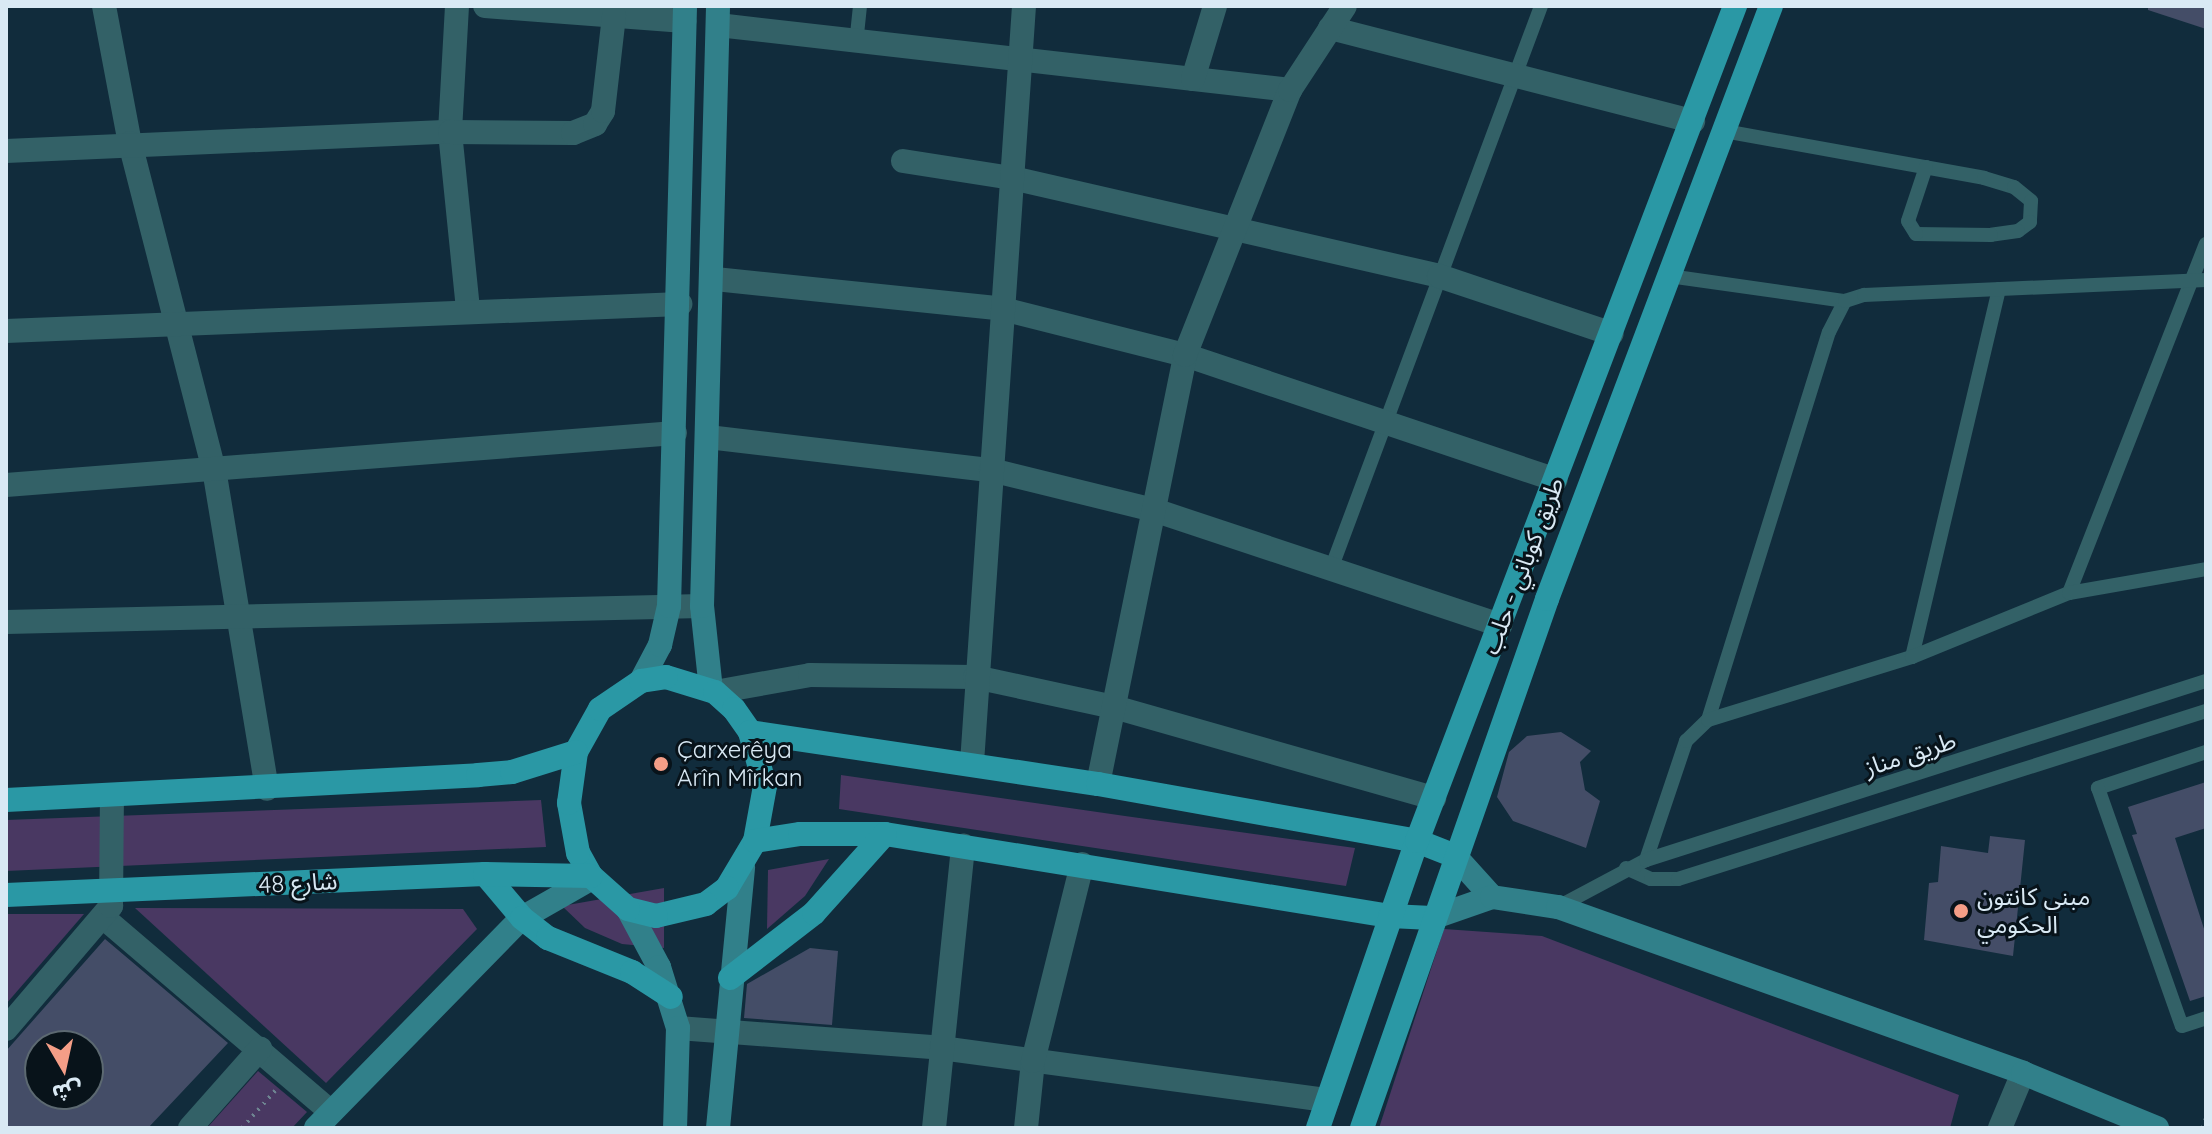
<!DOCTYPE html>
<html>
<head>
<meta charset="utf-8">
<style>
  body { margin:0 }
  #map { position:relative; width:2212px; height:1134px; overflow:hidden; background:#112c3c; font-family:Quicksand,"Noto Sans Arabic",sans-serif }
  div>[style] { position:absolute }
  .green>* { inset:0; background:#493862 }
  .building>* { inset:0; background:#444d67 }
  .path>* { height:4px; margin-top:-2px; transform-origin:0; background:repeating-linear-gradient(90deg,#6e8491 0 2px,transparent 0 8px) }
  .lane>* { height:14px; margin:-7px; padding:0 7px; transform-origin:7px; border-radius:7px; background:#336167 }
  .street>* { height:24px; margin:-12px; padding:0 12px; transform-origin:12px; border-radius:12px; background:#336167 }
  .secondary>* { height:24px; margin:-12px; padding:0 12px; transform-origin:12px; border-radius:12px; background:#31808a }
  .primary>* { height:24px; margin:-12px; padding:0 12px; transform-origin:12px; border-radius:12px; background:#2a98a5 }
  .dots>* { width:22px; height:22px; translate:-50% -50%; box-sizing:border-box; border:4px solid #08131a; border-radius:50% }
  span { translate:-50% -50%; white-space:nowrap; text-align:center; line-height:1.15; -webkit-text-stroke:6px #08131a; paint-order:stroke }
  .street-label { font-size:24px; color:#d9e9f4 }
  .poi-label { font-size:24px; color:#d9e9f4 }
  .left { translate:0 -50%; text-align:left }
  .frame { position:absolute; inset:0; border:8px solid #d9e9f4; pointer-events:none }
  .north { position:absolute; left:24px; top:1030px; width:80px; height:80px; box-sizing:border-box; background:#08131a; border:2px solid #5c6971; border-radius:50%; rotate:171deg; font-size:22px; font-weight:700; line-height:32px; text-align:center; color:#d9e9f4 }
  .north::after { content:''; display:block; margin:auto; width:28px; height:36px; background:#f49e87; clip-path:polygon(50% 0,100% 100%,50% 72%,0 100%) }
</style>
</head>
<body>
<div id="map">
  <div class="green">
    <div style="clip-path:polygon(841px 775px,1125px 816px,1355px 848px,1346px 886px,839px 809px)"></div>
    <div style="clip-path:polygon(541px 800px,546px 847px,6px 871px,6px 820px)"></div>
    <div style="clip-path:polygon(829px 859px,805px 896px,767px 929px,768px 870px)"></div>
    <div style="clip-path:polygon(664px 888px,664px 948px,622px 944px,585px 928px,562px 906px)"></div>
    <div style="clip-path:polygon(135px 908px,463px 909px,477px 929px,326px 1083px)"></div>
    <div style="clip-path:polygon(6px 914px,84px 914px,6px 1004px)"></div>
    <div style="clip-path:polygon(1444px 929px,1542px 936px,1959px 1095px,1950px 1128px,1379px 1128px)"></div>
    <div style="clip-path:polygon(258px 1071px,307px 1112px,292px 1128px,207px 1128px)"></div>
  </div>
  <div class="building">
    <div style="clip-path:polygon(2148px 6px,2206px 6px,2206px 29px,2148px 10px)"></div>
    <div style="clip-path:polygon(1561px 732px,1591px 751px,1580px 762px,1585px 790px,1600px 801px,1586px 848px,1513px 821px,1497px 797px,1509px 752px,1527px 736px)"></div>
    <div style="clip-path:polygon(2206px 782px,2206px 828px,2175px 838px,2206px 935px,2206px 996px,2190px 1001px,2132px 835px,2137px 834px,2128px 807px)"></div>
    <div style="clip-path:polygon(1990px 836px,2025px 840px,2013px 956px,1924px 940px,1929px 883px,1938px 882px,1941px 846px,1988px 853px)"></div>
    <div style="clip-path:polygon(evenodd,105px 939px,228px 1043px,148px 1128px,6px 1128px,6px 1051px,105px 939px,40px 1046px,88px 1046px,88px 1094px,40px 1094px,40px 1046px)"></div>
    <div style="clip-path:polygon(810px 948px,838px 951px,832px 1025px,744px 1018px,747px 984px)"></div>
  </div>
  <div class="path">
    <div style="left:242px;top:1128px;width:50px;rotate:-48.3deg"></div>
    <div style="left:2203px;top:1128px;width:10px;rotate:-73deg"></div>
  </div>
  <div class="lane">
    <div style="left:856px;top:44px;width:38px;rotate:-84deg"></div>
    <div style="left:1724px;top:131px;width:264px;rotate:10.2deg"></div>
    <div style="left:1984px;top:178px;width:31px;rotate:17deg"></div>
    <div style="left:2014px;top:187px;width:22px;rotate:39deg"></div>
    <div style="left:2031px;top:201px;width:21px;rotate:93deg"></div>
    <div style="left:2030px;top:222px;width:15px;rotate:143deg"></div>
    <div style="left:2018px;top:231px;width:27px;rotate:172deg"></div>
    <div style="left:1991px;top:235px;width:75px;rotate:-179.2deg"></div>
    <div style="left:1916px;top:234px;width:15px;rotate:-122deg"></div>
    <div style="left:1908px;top:221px;width:57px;rotate:-71.6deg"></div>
    <div style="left:1669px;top:276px;width:178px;rotate:8.1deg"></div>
    <div style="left:1331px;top:569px;width:601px;rotate:-69.54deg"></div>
    <div style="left:2069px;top:593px;width:375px;rotate:-68.6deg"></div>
    <div style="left:1912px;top:657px;width:378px;rotate:-76.7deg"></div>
    <div style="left:1708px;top:720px;width:406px;rotate:-72.7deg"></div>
    <div style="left:1829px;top:332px;width:35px;rotate:-63deg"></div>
    <div style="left:1845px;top:301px;width:20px;rotate:-18deg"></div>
    <div style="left:1864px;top:295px;width:342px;rotate:-2.5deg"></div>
    <div style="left:2206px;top:752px;width:114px;rotate:161.6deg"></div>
    <div style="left:2098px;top:788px;width:252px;rotate:70.6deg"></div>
    <div style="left:2182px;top:1026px;width:25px;rotate:-18deg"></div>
    <div style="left:1646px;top:860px;width:126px;rotate:-71.4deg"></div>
    <div style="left:1686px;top:741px;width:30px;rotate:-44deg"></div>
    <div style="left:1708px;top:720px;width:214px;rotate:-17.2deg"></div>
    <div style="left:1912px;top:657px;width:170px;rotate:-22.2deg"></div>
    <div style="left:2069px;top:593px;width:139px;rotate:-9.9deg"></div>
    <div style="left:1626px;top:868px;width:27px;rotate:24deg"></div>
    <div style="left:1651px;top:879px;width:27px"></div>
    <div style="left:1678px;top:879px;width:554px;rotate:-17.65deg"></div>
    <div style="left:1558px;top:907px;width:100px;rotate:-28.1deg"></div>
    <div style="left:1646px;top:860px;width:588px;rotate:-17.73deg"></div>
  </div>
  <div class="street">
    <div style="left:104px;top:6px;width:139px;rotate:79.3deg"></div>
    <div style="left:130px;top:143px;width:337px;rotate:75.6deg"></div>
    <div style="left:214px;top:469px;width:324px;rotate:80.6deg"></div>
    <div style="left:457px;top:6px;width:126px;rotate:93.2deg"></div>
    <div style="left:450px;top:132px;width:179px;rotate:84.2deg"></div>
    <div style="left:485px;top:6px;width:200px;rotate:4.3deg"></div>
    <div style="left:718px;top:25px;width:576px;rotate:6.48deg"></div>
    <div style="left:1330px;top:28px;width:375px;rotate:14.4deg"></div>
    <div style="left:1193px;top:79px;width:76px;rotate:-73.2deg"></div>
    <div style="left:6px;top:151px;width:444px;rotate:-2.5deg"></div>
    <div style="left:450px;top:132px;width:123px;rotate:0.5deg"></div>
    <div style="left:573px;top:133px;width:24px;rotate:-22deg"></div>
    <div style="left:595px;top:124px;width:15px;rotate:-58deg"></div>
    <div style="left:603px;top:111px;width:96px;rotate:-83.4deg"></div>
    <div style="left:903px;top:161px;width:110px;rotate:8.9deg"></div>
    <div style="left:1012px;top:178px;width:438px;rotate:12.9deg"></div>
    <div style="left:1439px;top:276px;width:182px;rotate:18.5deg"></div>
    <div style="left:715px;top:279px;width:290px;rotate:5.9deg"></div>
    <div style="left:1003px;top:309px;width:188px;rotate:14.2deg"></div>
    <div style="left:1185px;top:355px;width:391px;rotate:18.6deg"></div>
    <div style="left:6px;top:331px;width:675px;rotate:-2.29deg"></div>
    <div style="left:708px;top:437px;width:285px;rotate:6.7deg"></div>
    <div style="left:991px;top:470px;width:168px;rotate:13.8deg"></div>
    <div style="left:1154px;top:510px;width:365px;rotate:18.4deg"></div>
    <div style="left:6px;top:485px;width:671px;rotate:-4.44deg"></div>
    <div style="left:6px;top:622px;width:696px;rotate:-1.32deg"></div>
    <div style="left:715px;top:692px;width:97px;rotate:-10.1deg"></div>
    <div style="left:810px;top:675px;width:165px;rotate:0.7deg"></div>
    <div style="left:975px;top:677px;width:142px;rotate:12.2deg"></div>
    <div style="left:1114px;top:707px;width:333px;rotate:15.9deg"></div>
    <div style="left:972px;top:763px;width:759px;rotate:-86.07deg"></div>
    <div style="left:1098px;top:784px;width:438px;rotate:-78.5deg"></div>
    <div style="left:1185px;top:355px;width:285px;rotate:-68.4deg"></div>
    <div style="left:1290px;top:90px;width:100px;rotate:-56.8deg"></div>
    <div style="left:104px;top:918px;width:297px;rotate:40.5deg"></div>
    <div style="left:678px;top:1028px;width:264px;rotate:4.3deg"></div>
    <div style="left:941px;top:1048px;width:390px;rotate:7.7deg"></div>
    <div style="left:6px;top:1029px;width:162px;rotate:-49.5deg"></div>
    <div style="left:111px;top:906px;width:111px;rotate:-89.5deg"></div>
    <div style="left:190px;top:1128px;width:106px;rotate:-48.5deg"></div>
    <div style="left:934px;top:1128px;width:284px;rotate:-84.1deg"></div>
    <div style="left:1026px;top:1128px;width:67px;rotate:-84deg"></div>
    <div style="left:1033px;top:1061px;width:203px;rotate:-76deg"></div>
    <div style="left:2000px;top:1128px;width:60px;rotate:-67.3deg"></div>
  </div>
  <div class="secondary">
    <div style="left:641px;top:681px;width:41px;rotate:-62.2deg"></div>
    <div style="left:660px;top:645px;width:40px;rotate:-77deg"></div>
    <div style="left:669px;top:606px;width:600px;rotate:-88.47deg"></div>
    <div style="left:711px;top:690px;width:84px;rotate:-96.1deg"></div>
    <div style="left:702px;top:606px;width:600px;rotate:-88.47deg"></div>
    <div style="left:1455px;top:856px;width:55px;rotate:47.9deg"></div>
    <div style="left:628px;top:909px;width:66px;rotate:61.9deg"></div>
    <div style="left:659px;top:967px;width:64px;rotate:72.7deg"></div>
    <div style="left:678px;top:1028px;width:100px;rotate:91.7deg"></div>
    <div style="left:1432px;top:918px;width:64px;rotate:-19.3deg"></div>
    <div style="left:1492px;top:897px;width:67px;rotate:8.6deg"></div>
    <div style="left:1558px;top:907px;width:494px;rotate:19.6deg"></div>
    <div style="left:2023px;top:1073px;width:145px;rotate:22.3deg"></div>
    <div style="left:316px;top:1128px;width:294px;rotate:-45.6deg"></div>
    <div style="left:522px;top:918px;width:81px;rotate:-29.7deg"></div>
    <div style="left:718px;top:1128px;width:262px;rotate:-84.5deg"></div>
  </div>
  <div class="primary">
    <div style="left:666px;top:677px;width:51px;rotate:17deg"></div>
    <div style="left:715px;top:692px;width:25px;rotate:42deg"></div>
    <div style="left:734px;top:709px;width:28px;rotate:55deg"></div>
    <div style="left:750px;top:732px;width:56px;rotate:74.5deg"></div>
    <div style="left:765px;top:786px;width:56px;rotate:100.3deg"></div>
    <div style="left:755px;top:841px;width:55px;rotate:120.8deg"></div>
    <div style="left:727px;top:888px;width:26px;rotate:143deg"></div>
    <div style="left:706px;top:904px;width:51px;rotate:166.5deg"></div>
    <div style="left:656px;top:916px;width:29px;rotate:-166deg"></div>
    <div style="left:628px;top:909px;width:50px;rotate:-138.3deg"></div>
    <div style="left:591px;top:876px;width:26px;rotate:-119deg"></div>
    <div style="left:578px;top:853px;width:51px;rotate:-100.2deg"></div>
    <div style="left:569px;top:803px;width:51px;rotate:-82.2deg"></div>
    <div style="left:576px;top:752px;width:49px;rotate:-60.8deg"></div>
    <div style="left:600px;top:709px;width:50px;rotate:-34.3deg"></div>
    <div style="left:641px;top:681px;width:25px;rotate:-9deg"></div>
    <div style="left:750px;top:732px;width:352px;rotate:8.5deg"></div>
    <div style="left:1098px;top:784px;width:324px;rotate:10.1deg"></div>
    <div style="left:1417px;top:841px;width:41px;rotate:21.5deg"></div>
    <div style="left:6px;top:800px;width:473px;rotate:-3deg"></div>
    <div style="left:478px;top:775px;width:34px;rotate:-5deg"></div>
    <div style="left:512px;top:772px;width:67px;rotate:-17.4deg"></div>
    <div style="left:755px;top:841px;width:46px;rotate:-8.8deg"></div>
    <div style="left:800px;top:834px;width:85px"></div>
    <div style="left:885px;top:834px;width:512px;rotate:9.22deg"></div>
    <div style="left:1390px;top:916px;width:42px;rotate:2.7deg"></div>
    <div style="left:485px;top:874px;width:57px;rotate:49.9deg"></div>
    <div style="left:522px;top:918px;width:33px;rotate:38deg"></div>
    <div style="left:548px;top:938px;width:91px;rotate:22deg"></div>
    <div style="left:632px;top:972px;width:46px;rotate:32.7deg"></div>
    <div style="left:6px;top:895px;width:479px;rotate:-2.5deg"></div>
    <div style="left:485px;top:874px;width:106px;rotate:1.1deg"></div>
    <div style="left:730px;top:978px;width:106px;rotate:-37.7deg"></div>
    <div style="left:814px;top:913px;width:106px;rotate:-48.1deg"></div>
    <div style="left:1318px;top:1128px;width:304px;rotate:-71deg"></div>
    <div style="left:1417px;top:841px;width:894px;rotate:-69.15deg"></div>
    <div style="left:1362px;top:1128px;width:560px;rotate:-70.72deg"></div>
    <div style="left:1547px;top:599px;width:634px;rotate:-69.31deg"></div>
  </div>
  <div class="dots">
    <div style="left:661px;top:764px;background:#f49e87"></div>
    <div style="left:1961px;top:911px;background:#f49e87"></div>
  </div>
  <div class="street-label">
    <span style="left:1523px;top:566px;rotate:-69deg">طريق كوباني - حلب</span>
    <span style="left:1910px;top:754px;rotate:-18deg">طريق مناز</span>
    <span style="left:298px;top:883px;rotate:-3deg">48 شارع</span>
  </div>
  <div class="poi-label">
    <span class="left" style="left:677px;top:764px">Çarxerêya<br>Arîn Mîrkan</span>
    <span class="left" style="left:1977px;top:911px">مبنى كانتون<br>الحكومي</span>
  </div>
  <div class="frame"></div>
  <div class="north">ش</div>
</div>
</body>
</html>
